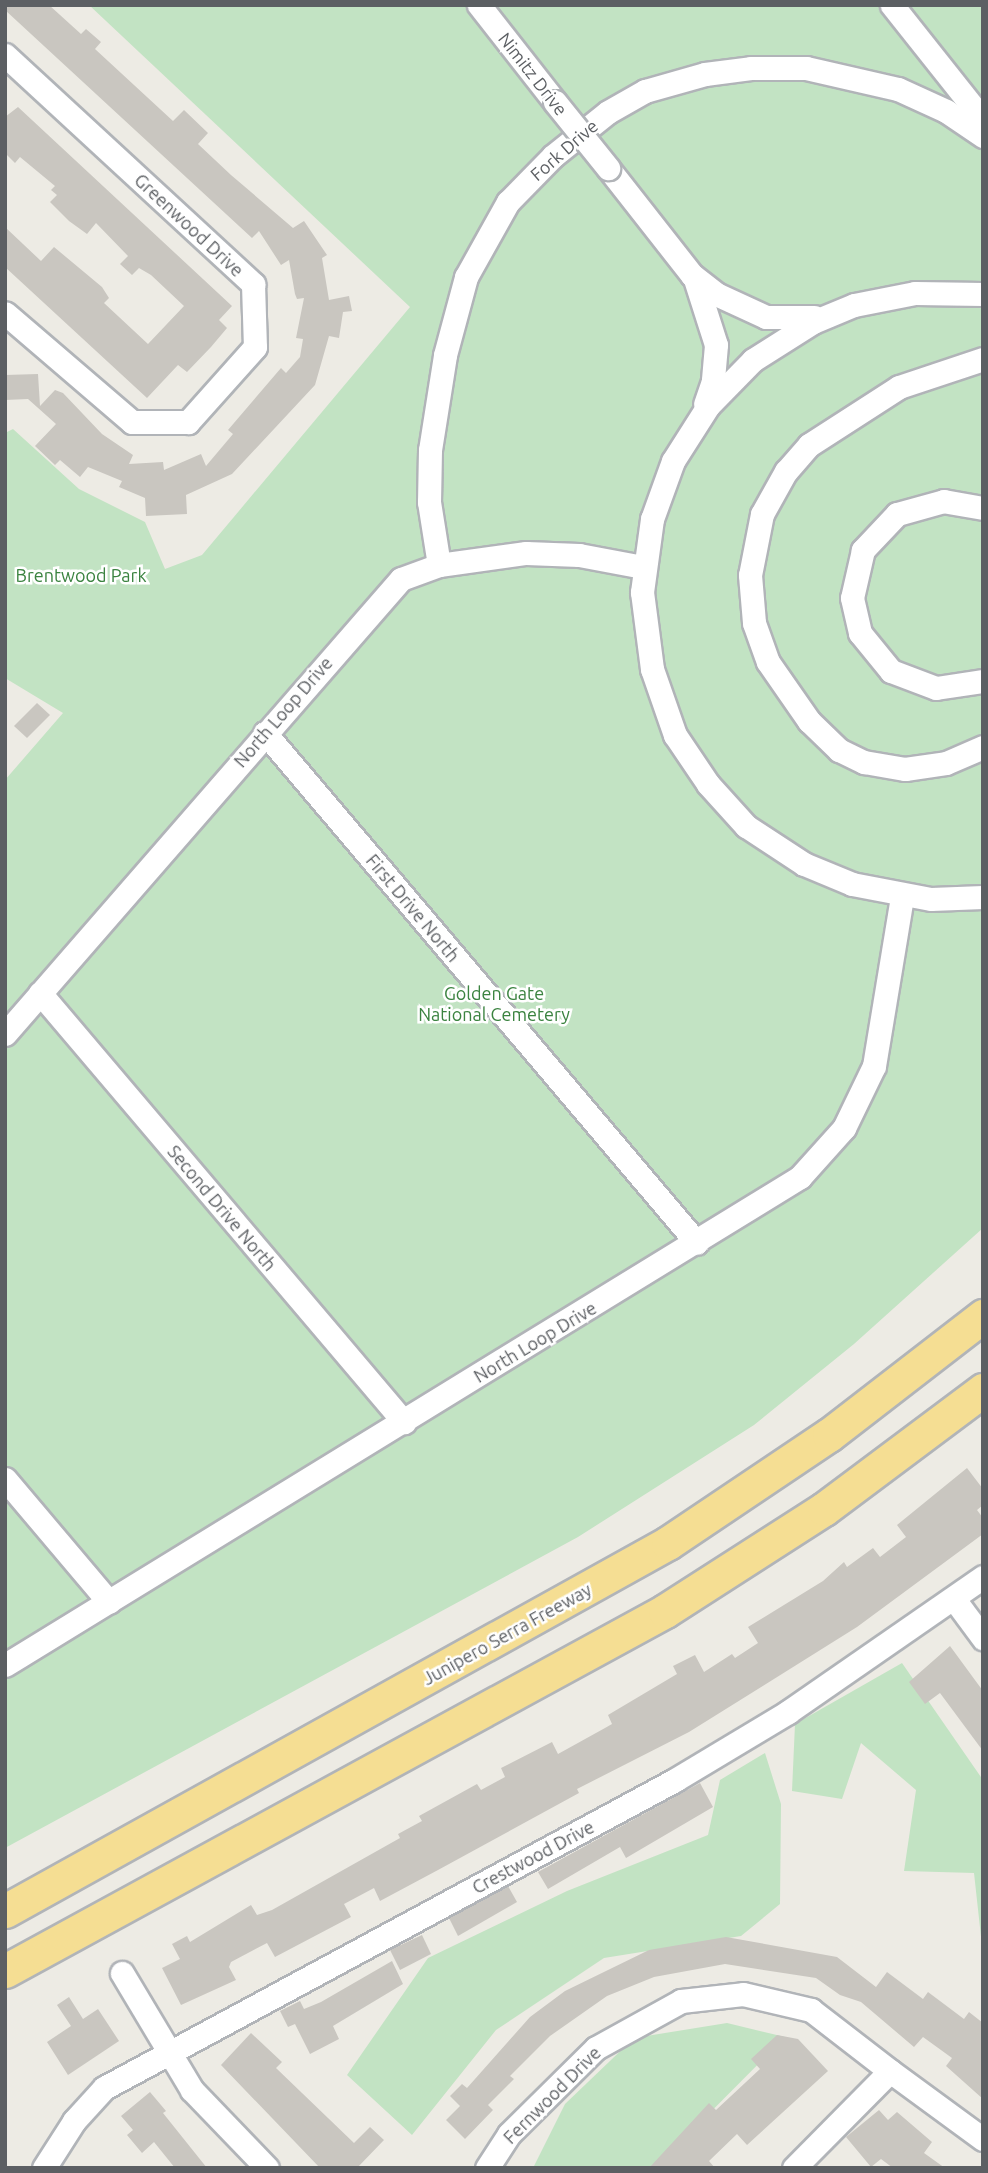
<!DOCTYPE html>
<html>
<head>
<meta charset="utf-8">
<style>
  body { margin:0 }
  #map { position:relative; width:988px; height:2173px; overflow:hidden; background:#edebe4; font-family:Ubuntu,sans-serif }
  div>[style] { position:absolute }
  .green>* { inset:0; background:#c2e3c3 }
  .building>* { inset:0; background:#c9c6c0 }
  .roads { filter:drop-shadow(2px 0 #b1b4b8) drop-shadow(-2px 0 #b1b4b8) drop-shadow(0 2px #b1b4b8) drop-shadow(0 -2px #b1b4b8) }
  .minor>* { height:23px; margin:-11.5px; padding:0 11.5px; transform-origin:11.5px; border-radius:11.5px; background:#fff }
  .highway>* { height:33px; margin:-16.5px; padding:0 16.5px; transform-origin:16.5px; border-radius:16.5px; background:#f5de93 }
  .bridges { filter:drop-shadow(2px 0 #b1b4b8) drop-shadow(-2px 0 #b1b4b8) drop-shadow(0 2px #b1b4b8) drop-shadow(0 -2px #b1b4b8) }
  .minor-bridge>* { height:23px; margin:-11.5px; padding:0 11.5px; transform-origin:11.5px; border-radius:11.5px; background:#fff }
  span { translate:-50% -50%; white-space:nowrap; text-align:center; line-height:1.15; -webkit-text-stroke:5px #fff; paint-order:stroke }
  .street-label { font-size:18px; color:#5c5f63 }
  .park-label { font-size:18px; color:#3b8340 }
  .frame { position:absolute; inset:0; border:7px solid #5c5f63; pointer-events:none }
</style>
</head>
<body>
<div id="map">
  <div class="green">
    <div style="clip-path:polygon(89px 5px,983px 5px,983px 1228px,854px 1344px,754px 1425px,578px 1537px,5px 1848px,5px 780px,63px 713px,5px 678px,5px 433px,13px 429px,79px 489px,145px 522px,165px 569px,202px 555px,410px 307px)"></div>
    <div style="clip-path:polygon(902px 1663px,983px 1780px,983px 1955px,974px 1873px,904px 1871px,916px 1790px,861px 1743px,842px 1799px,792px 1791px,795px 1724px)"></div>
    <div style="clip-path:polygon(765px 1753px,781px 1804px,780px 1904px,741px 1936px,604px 1958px,496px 2030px,412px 2135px,347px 2075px,428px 1958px,567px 1891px,708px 1835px,720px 1780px)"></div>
    <div style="clip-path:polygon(727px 2023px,785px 2037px,655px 2168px,533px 2168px,565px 2104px,634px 2038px)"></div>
  </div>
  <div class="building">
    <div style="clip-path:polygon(5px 5px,49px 5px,81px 34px,86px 29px,101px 42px,95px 49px,173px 121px,184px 110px,208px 133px,198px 144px,231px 175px,293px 228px,304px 221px,327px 255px,322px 258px,329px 300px,349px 296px,352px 311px,343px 312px,339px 338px,329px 336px,315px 385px,232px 474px,186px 495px,187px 514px,146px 516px,145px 498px,119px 487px,122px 481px,88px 467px,80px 477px,60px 460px,55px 465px,35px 446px,56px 424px,28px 399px,5px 400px,5px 375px,38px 374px,40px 406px,55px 390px,63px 393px,102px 434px,133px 455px,129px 464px,163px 462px,164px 470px,201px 454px,206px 466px,233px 434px,228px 430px,281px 368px,286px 373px,300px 357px,303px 339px,296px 338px,304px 298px,297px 299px,295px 294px,289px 260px,281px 265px,259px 231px,252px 238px,5px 10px)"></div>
    <div style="clip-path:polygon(18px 107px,232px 306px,219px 320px,227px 328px,211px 347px,187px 372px,178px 365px,147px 398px,5px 267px,5px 227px,41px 261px,54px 247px,102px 287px,109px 298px,104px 303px,148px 344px,184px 306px,151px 275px,139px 268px,132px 275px,120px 264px,128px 256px,96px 223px,87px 234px,69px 221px,50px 202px,57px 195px,51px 190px,55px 186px,20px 157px,15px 163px,5px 153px,5px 117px)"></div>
    <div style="clip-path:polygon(37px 703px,50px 715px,27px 738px,14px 726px)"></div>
    <div style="clip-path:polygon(967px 1468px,983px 1489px,983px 1505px,977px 1510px,983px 1518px,983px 1534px,857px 1627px,689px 1732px,577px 1789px,579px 1793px,438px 1870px,380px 1901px,374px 1888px,344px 1904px,351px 1917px,275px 1957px,267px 1943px,231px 1962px,229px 1967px,236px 1980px,181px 2005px,162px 1968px,180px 1959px,172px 1944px,187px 1936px,190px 1942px,251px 1905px,257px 1915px,272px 1910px,400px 1838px,398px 1834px,422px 1821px,419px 1816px,477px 1784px,481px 1790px,505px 1777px,501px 1768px,552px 1742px,558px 1754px,605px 1728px,612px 1724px,608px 1715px,677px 1674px,673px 1666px,695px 1655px,704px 1672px,732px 1654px,735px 1658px,758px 1643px,748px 1627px,823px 1581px,844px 1562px,847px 1567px,873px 1548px,880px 1557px,906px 1537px,897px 1525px)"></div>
    <div style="clip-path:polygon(950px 1646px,983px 1691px,983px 1751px,940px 1693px,925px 1704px,909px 1682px)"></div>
    <div style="clip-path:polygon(700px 1783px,713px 1807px,626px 1858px,620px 1847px,548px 1889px,538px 1872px)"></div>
    <div style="clip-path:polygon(508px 1886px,517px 1902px,458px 1936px,449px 1918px)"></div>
    <div style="clip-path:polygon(422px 1935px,431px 1954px,400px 1970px,390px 1950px)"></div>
    <div style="clip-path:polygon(726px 1937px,837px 1957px,876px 1987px,887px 1972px,923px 1999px,928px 1992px,964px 2019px,969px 2012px,983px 2023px,983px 2099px,946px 2066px,952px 2058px,923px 2037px,914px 2047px,861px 2002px,840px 1995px,816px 1978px,725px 1964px,654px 1977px,607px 1996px,550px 2036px,510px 2076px,514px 2079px,488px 2105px,493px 2110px,465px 2139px,446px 2120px,460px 2106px,450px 2096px,462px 2084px,467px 2088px,530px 2017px,565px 1991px,649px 1950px)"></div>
    <div style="clip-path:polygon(392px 1961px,403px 1984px,333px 2026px,339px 2039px,310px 2054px,295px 2024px,288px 2027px,280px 2011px,300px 2001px,304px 2009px,321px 2002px)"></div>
    <div style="clip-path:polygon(69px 1997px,83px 2019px,98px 2009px,119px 2041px,68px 2075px,47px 2042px,71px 2026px,57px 2005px)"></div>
    <div style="clip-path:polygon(251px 2033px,282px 2062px,276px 2068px,354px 2143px,370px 2127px,384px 2140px,357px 2168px,320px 2168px,221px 2065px)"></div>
    <div style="clip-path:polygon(777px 2035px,798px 2039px,828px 2071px,747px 2145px,737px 2134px,709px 2161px,715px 2168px,649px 2168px,709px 2103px,716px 2110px,760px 2069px,751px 2059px)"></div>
    <div style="clip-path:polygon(150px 2092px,166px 2111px,163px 2113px,207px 2168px,175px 2168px,154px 2142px,142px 2153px,127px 2135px,133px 2130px,121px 2116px)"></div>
    <div style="clip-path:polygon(879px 2110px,888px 2120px,897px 2112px,932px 2142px,924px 2153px,945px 2168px,893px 2168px,881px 2159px,871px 2167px,846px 2137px)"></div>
  </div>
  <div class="roads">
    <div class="minor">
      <div style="left:479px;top:5px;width:123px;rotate:51.9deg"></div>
      <div style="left:892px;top:5px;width:147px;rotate:51.6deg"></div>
      <div style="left:5px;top:55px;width:338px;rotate:42.7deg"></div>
      <div style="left:253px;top:284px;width:63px;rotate:88.2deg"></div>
      <div style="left:255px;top:347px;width:101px;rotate:131.8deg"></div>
      <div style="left:188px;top:422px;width:56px;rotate:180deg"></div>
      <div style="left:132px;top:422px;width:167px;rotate:-139.4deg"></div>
      <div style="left:608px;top:168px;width:136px;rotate:51.9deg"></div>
      <div style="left:692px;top:275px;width:31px;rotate:38deg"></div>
      <div style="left:716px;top:294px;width:55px;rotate:24.7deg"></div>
      <div style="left:766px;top:317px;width:48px"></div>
      <div style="left:695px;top:279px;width:69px;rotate:72.3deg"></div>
      <div style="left:716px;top:345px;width:36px;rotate:95deg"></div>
      <div style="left:713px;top:381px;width:24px;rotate:109deg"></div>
      <div style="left:983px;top:294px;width:68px;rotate:-179.2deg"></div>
      <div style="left:915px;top:293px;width:62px;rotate:168.9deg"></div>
      <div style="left:854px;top:305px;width:44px;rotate:157.5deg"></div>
      <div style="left:813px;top:322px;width:71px;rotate:147.7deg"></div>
      <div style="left:753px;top:360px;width:64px;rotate:134.4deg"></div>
      <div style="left:708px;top:406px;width:65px;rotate:122.5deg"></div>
      <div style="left:673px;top:461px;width:62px;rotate:109.9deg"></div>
      <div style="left:652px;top:519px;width:74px;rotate:97.8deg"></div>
      <div style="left:642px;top:592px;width:78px;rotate:82.6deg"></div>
      <div style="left:652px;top:669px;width:70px;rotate:70.8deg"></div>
      <div style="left:675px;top:735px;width:59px;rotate:56deg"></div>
      <div style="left:708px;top:784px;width:57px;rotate:47.9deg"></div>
      <div style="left:746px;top:826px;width:69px;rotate:33.2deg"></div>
      <div style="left:804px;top:864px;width:52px;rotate:22.6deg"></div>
      <div style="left:852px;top:884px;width:80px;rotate:10.8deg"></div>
      <div style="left:931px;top:899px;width:52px;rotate:-2.2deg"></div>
      <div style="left:983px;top:359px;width:89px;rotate:161.6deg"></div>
      <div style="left:899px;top:387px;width:107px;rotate:147.2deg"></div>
      <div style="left:809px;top:445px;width:35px;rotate:131deg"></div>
      <div style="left:786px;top:471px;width:49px;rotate:119.2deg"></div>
      <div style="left:762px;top:514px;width:62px;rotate:101.1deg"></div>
      <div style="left:750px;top:575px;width:48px;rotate:85.2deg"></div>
      <div style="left:754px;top:623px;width:41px;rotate:70.3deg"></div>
      <div style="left:768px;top:662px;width:72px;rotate:55.2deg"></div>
      <div style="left:809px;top:721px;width:42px;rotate:44deg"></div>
      <div style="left:839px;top:750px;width:28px;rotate:26deg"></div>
      <div style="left:864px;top:762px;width:42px;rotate:9.7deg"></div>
      <div style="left:905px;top:769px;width:41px;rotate:-8.3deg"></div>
      <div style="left:946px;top:763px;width:40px;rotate:-23.4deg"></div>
      <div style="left:983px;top:508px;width:40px;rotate:-170deg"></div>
      <div style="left:944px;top:501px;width:49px;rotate:164.5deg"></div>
      <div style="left:897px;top:514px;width:50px;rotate:133.4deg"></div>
      <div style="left:863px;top:550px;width:49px;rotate:102.9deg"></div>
      <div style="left:852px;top:598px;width:36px;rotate:77deg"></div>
      <div style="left:860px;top:633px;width:49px;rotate:50.8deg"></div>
      <div style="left:891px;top:671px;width:48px;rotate:20.7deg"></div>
      <div style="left:936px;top:688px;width:48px;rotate:-8.5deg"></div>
      <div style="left:439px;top:565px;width:64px;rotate:-99deg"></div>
      <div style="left:429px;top:502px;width:52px;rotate:-88.9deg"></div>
      <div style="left:430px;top:450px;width:96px;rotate:-81deg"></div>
      <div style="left:445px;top:355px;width:81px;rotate:-74.9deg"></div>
      <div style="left:466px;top:277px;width:86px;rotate:-60.8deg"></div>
      <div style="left:508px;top:202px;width:64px;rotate:-45.6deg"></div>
      <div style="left:553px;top:156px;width:70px;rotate:-38.7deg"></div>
      <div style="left:608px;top:112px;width:43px;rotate:-29.6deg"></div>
      <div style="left:645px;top:91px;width:62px;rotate:-15.8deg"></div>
      <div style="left:705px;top:74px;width:46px;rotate:-7.4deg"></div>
      <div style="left:751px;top:68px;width:55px"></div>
      <div style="left:806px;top:68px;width:94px;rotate:12.9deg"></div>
      <div style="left:898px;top:89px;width:53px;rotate:24.6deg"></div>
      <div style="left:946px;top:111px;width:45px;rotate:34deg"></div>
      <div style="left:265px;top:733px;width:668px;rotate:49.73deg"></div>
      <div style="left:40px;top:993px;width:563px;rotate:49.69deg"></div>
      <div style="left:5px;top:1034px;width:603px;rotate:-48.97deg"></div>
      <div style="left:401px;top:579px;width:40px;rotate:-20.2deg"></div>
      <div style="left:439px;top:565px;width:88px;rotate:-7.9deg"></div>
      <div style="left:526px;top:553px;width:53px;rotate:2.2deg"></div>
      <div style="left:579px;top:555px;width:65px;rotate:10.6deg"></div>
      <div style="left:5px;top:1479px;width:161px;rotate:49.8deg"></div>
      <div style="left:954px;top:1599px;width:49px;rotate:53.4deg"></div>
      <div style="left:5px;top:1665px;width:933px;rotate:-31.54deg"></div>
      <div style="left:800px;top:1177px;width:66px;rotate:-48.1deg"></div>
      <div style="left:844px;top:1128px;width:69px;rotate:-64.2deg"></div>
      <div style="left:874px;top:1066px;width:172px;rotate:-80.6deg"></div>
      <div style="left:122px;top:1973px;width:136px;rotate:59.1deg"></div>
      <div style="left:192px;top:2090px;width:108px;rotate:46.1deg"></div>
      <div style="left:44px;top:2168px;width:56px;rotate:-57.4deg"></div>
      <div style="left:74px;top:2121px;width:45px;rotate:-47.7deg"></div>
      <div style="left:104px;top:2088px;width:649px;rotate:-28.34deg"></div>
      <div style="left:675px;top:1780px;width:132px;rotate:-31deg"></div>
      <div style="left:788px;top:1712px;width:237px;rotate:-34.7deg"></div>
      <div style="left:487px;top:2168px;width:40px;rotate:-57.1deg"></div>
      <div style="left:509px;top:2134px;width:122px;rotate:-44.7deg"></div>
      <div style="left:596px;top:2048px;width:97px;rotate:-28.9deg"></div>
      <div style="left:681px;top:2001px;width:62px;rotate:-6.4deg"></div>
      <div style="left:743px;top:1994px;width:70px;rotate:13.2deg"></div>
      <div style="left:811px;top:2010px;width:100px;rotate:37.7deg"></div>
      <div style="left:794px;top:2168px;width:136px;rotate:-45.3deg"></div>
      <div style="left:890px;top:2071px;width:115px;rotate:36.2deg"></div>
    </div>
    <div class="highway">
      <div style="left:5px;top:1911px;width:758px;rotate:-29.03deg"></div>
      <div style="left:668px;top:1543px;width:194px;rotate:-33.9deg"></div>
      <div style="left:829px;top:1435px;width:195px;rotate:-37.7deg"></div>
      <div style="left:5px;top:1971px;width:752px;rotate:-28.61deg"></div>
      <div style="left:665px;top:1611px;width:189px;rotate:-32.7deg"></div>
      <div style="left:824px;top:1509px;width:199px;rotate:-36.8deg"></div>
    </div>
  </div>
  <div class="bridges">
    <div class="minor-bridge">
      <div style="left:555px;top:102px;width:85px;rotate:51.2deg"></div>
    </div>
  </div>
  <div class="street-label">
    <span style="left:533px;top:74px;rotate:52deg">Nimitz Drive</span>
    <span style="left:564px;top:150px;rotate:-41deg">Fork Drive</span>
    <span style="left:189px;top:225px;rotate:43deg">Greenwood Drive</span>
    <span style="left:283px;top:712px;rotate:-49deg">North Loop Drive</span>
    <span style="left:413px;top:908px;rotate:50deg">First Drive North</span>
    <span style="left:222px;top:1208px;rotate:50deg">Second Drive North</span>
    <span style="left:535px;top:1342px;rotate:-31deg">North Loop Drive</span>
    <span style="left:507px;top:1634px;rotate:-29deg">Junipero Serra Freeway</span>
    <span style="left:533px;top:1857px;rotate:-28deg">Crestwood Drive</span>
    <span style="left:552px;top:2095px;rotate:-45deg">Fernwood Drive</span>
  </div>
  <div class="park-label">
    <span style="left:81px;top:575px">Brentwood Park</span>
    <span style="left:494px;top:1004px">Golden Gate<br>National Cemetery</span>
  </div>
  <div class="frame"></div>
</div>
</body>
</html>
